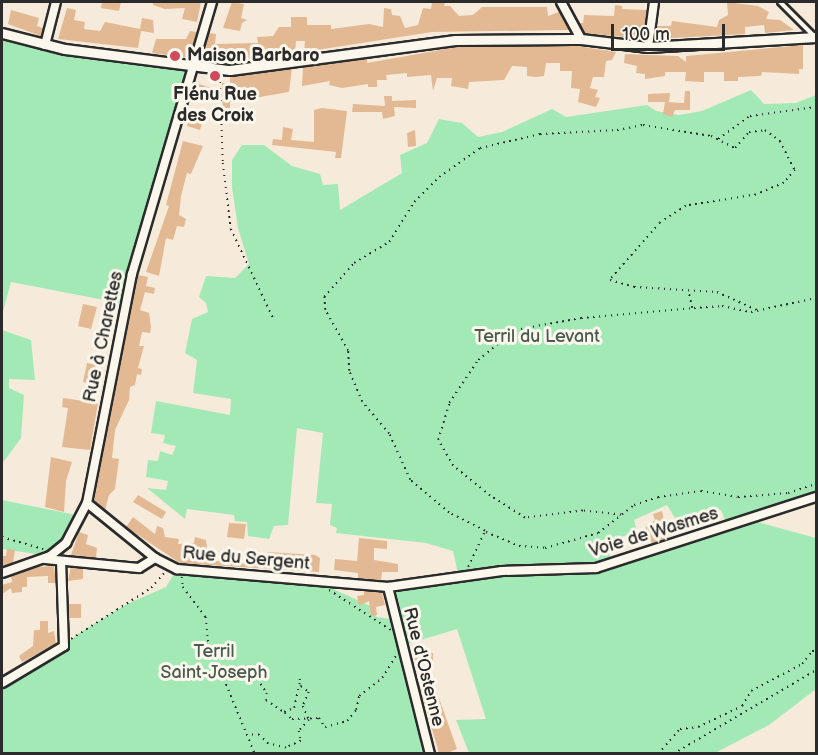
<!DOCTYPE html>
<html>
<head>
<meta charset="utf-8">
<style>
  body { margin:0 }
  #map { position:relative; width:818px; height:755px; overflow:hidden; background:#f6ebda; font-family:"Balsamiq Sans",sans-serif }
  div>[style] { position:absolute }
  .green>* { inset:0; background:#a2e9b6 }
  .building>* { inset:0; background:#e2b992 }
  .path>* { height:1.5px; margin-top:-0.75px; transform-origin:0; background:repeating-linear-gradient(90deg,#2b2b2b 0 1.5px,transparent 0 6px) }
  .roads { filter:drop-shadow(2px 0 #2b2b2b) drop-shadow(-2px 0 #2b2b2b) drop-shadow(0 2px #2b2b2b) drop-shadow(0 -2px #2b2b2b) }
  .service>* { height:4px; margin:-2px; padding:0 2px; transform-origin:2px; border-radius:2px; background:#fbf7ec }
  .minor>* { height:8px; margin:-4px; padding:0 4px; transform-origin:4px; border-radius:4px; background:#fbf7ec }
  .tertiary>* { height:9px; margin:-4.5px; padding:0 4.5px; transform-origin:4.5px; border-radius:4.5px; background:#fbf7ec }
  .dots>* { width:16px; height:16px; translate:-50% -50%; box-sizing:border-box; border:3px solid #fbf7ec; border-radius:50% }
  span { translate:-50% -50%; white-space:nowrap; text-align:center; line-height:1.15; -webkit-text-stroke:6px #fbf7ec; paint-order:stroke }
  .poi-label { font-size:18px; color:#2b2b2b; font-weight:700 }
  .left { translate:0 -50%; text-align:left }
  .street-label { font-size:18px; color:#2b2b2b }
  .park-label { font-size:18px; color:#495a4e }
  .frame { position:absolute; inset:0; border:3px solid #2b2b2b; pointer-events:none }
  .scale { position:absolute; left:611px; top:24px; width:114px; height:27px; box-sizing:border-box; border:3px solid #2b2b2b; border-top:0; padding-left:8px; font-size:18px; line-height:21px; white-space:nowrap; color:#2b2b2b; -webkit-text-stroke:4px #fbf7ec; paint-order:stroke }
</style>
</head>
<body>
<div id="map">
  <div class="green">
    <div style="clip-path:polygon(2px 33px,192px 68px,125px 304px,11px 282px,2px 315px)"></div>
    <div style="clip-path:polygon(evenodd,751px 90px,764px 104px,796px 103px,816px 95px,816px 497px,750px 520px,816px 538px,816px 689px,769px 725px,715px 753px,469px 753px,456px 720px,486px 719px,457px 629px,401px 646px,430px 753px,2px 753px,2px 688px,7px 681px,24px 671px,34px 670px,78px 634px,125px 605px,166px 587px,177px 569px,314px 580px,370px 606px,377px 617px,392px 619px,388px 587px,459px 578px,453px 551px,426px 543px,336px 533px,337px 528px,330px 525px,332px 504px,316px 503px,323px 433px,297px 428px,288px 525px,274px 526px,269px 539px,248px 536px,247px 522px,235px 521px,234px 515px,187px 509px,185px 519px,147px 488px,166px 490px,168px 481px,146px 477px,148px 460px,158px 461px,160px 451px,172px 455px,176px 446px,163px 443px,165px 435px,151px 433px,156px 401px,230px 415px,231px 399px,193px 393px,197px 360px,185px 353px,192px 319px,208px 312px,206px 303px,199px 297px,206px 276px,235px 278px,249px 264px,238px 228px,232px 187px,232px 160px,242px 145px,264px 145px,292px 166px,320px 174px,323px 185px,338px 184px,340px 210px,402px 173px,400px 155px,427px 143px,439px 119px,462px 123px,478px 137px,502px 132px,552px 109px,566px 117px,647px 105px,656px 111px,679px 115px,702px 111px,751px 90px,667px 505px,680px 526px,692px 518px,721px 510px,728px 527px,613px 564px,605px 542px,637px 532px,634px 520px,667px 505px)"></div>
    <div style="clip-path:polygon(2px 330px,31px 340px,35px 380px,9px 379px,9px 388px,24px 395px,21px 438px,2px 464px)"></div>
    <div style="clip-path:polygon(2px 500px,81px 516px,50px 556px,2px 549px)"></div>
  </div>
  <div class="building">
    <div style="clip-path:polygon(102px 2px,121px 2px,119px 11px,101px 8px)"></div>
    <div style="clip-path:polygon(153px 2px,201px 2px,197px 22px,182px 19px,185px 8px,165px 9px,153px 5px)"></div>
    <div style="clip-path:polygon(232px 2px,244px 4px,241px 18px,247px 20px,242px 23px,240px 31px,223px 28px)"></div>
    <div style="clip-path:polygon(432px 2px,445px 2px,444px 6px,450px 6px,459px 16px,473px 15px,482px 7px,547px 7px,548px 16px,559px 12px,569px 30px,432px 32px,304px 52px,305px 41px,296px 41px,295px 53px,221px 62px,221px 54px,219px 62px,201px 60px,209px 33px,216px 34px,215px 44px,258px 43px,257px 37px,273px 36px,279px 27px,291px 27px,291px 17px,307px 17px,307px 25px,331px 25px,331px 29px,369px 24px,383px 27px,384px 8px,391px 9px,392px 15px,400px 16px,405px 28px,418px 25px,423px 8px,431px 9px)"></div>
    <div style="clip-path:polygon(727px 2px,758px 6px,769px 12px,766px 19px,780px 20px,794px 30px,765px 33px,764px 25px,745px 27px,745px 34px,655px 39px,657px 26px,671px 26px,672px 21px,717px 27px,719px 20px,728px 15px)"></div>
    <div style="clip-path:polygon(615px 5px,622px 6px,622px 9px,647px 10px,643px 38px,627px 37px,628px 30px,624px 37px,584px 33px,579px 23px,583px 23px,584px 15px,614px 16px)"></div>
    <div style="clip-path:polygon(67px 8px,76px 10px,74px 20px,85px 22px,84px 29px,100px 31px,105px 22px,140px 29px,142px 18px,153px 20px,154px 33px,141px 31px,138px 48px,58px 39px)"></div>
    <div style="clip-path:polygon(11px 10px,39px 18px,37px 26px,43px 28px,41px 36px,8px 24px)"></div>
    <div style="clip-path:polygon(190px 31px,197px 32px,189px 58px,152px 53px,156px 39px,186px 39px)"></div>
    <div style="clip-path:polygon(803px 45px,803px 69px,799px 69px,799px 74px,762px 72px,761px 76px,738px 77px,738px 81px,724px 81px,724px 72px,704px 72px,704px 82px,685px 81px,686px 72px,665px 72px,665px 76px,645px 79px,645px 74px,636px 73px,637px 66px,624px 63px,625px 54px,678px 56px,686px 62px,686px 56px)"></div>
    <div style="clip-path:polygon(577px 46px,616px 52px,612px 60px,606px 61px,604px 77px,593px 77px,590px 88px,598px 90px,595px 97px,600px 98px,596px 107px,578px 102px,580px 89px,571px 88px,572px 71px,560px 71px,560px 63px,546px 63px,544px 76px,536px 77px,527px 76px,527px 67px,512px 66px,504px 80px,469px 82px,468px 89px,451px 86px,452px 78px,437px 78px,433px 91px,431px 75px,407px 77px,407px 73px,386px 75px,387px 80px,377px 80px,377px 87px,368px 87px,368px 84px,342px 88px,329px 85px,330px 81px,302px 86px,303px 67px,367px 59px,367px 63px,457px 47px)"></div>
    <div style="clip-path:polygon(292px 68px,289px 92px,230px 102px,230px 118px,223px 118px,222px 83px,230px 83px,230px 77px)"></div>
    <div style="clip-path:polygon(199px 84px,211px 88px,207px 100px,195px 97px)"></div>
    <div style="clip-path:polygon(685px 91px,690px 91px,690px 110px,675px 110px,672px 117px,663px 114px,665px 102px,684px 103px)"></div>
    <div style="clip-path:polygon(670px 93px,669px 102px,648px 102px,648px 94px)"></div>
    <div style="clip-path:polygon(384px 96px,392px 96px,392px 101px,416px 100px,416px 108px,394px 107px,395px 116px,383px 119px,382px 112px,352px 112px,353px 104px,385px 106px)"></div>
    <div style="clip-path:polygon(322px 108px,347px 111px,341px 158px,335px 158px,336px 152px,272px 145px,273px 139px,282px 140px,283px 127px,293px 129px,291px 140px,314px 142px,314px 110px)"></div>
    <div style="clip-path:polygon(192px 109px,205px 113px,200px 130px,187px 126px)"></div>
    <div style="clip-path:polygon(415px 130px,416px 146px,408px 147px,407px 133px)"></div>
    <div style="clip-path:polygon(183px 141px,203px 146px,191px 174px,187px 173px,181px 196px,179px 215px,186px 219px,184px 227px,177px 226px,173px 240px,166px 238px,159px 276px,146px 272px,169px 206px,166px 205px)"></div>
    <div style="clip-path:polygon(138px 275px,148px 277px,146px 286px,155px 288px,154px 294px,145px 292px,140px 310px,149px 313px,151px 327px,150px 333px,142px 332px,139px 346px,144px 346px,138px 368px,142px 369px,141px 375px,137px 374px,135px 385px,130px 387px,129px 400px,115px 430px,112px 458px,119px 459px,115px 489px,109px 495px,105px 510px,94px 500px)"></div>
    <div style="clip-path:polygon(83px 304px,97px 307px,91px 329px,78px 326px)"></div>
    <div style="clip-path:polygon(87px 363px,97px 365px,93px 384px,83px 382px)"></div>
    <div style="clip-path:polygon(63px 398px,98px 403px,90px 450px,62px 447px,68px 408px,62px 407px)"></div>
    <div style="clip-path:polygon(51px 457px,72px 462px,66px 481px,64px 512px,45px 507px)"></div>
    <div style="clip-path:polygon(138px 495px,166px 512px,162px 519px,133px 502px)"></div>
    <div style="clip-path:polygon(662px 511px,668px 539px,652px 543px,645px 528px,655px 520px,653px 514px)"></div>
    <div style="clip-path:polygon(133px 517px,155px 534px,157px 526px,163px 528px,165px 537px,179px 539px,178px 544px,194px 543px,195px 537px,206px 540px,208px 557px,218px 561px,251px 564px,253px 559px,267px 560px,268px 552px,315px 555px,320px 558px,319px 572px,180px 563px,126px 527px)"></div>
    <div style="clip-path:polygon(229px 523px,246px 524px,244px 539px,227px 537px)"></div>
    <div style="clip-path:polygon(79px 532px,88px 535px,86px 544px,97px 548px,96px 558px,71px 555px)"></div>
    <div style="clip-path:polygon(359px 538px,387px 541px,387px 549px,374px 548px,374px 560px,398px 564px,398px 572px,382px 572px,381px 580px,358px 578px,358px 573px,334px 570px,335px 559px,357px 561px)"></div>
    <div style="clip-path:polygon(7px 549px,15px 550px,13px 563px,2px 566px,2px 556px,6px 556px)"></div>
    <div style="clip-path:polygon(54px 566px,56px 583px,48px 583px,48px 576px,27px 577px,27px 587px,22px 587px,22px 592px,12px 593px,11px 588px,2px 594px,2px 585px,12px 582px,11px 576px,36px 567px)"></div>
    <div style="clip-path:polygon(71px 567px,83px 569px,83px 579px,68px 581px)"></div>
    <div style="clip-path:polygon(364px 591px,382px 593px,385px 605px,376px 607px,377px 615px,371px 616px,369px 601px,359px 606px,357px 596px,364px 595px)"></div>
    <div style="clip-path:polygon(69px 604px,81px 604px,81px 618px,69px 618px)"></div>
    <div style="clip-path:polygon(40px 621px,48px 621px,48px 633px,54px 631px,56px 644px,22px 662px,19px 656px,33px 646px,34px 630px,40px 630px)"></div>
    <div style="clip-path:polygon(416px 651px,433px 653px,433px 662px,415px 660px)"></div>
    <div style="clip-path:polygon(429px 682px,434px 684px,457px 749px,447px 753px,439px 753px,419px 685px)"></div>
  </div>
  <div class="path">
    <div style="left:220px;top:76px;width:87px;rotate:88deg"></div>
    <div style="left:223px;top:163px;width:66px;rotate:83.1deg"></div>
    <div style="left:231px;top:229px;width:98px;rotate:64.7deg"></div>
    <div style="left:718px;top:139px;width:39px;rotate:-36deg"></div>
    <div style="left:750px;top:116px;width:67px;rotate:-7.8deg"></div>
    <div style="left:694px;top:308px;width:28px;rotate:-4deg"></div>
    <div style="left:722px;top:306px;width:30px;rotate:12deg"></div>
    <div style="left:751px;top:312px;width:66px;rotate:-12.2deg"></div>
    <div style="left:621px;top:515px;width:38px;rotate:-174deg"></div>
    <div style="left:583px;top:511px;width:58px;rotate:173.1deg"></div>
    <div style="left:525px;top:518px;width:41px;rotate:-147.8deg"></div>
    <div style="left:490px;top:496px;width:48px;rotate:-141deg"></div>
    <div style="left:453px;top:466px;width:30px;rotate:-120deg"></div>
    <div style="left:438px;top:440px;width:39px;rotate:-73deg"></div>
    <div style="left:449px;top:403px;width:52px;rotate:-56deg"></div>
    <div style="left:478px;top:360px;width:48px;rotate:-39deg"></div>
    <div style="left:515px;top:330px;width:67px;rotate:-10.3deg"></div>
    <div style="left:581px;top:318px;width:111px;rotate:-5.1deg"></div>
    <div style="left:692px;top:308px;width:18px;rotate:-103deg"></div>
    <div style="left:486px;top:532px;width:36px;rotate:23deg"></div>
    <div style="left:519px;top:546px;width:26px;rotate:4deg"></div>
    <div style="left:545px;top:548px;width:55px;rotate:-15.8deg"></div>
    <div style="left:598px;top:533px;width:46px;rotate:-37.9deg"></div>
    <div style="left:634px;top:505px;width:25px;rotate:-18deg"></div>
    <div style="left:658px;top:497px;width:43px;rotate:-7.9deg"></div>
    <div style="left:701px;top:491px;width:37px;rotate:9deg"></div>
    <div style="left:738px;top:497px;width:50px;rotate:-4.6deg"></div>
    <div style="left:788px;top:493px;width:29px;rotate:-18deg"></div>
    <div style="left:2px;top:537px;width:43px;rotate:16.3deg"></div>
    <div style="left:468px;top:567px;width:40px;rotate:-65deg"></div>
    <div style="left:485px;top:531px;width:40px;rotate:-153.4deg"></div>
    <div style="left:449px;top:513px;width:51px;rotate:-139.8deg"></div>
    <div style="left:410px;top:480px;width:51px;rotate:-114.5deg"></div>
    <div style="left:389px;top:434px;width:42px;rotate:-130.2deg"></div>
    <div style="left:362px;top:402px;width:34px;rotate:-113deg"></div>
    <div style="left:349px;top:371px;width:20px;rotate:-93deg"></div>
    <div style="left:348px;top:351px;width:47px;rotate:-119.3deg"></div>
    <div style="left:325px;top:310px;width:13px;rotate:-94deg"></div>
    <div style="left:324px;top:297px;width:45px;rotate:-48.6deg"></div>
    <div style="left:354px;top:263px;width:41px;rotate:-31deg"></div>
    <div style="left:389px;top:242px;width:47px;rotate:-58deg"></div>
    <div style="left:414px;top:202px;width:35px;rotate:-45deg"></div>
    <div style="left:439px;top:177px;width:50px;rotate:-35.3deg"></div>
    <div style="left:480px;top:148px;width:62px;rotate:-13.1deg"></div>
    <div style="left:540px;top:134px;width:77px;rotate:-3deg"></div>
    <div style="left:617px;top:130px;width:26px;rotate:-11deg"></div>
    <div style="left:643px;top:125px;width:69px;rotate:9.2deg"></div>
    <div style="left:711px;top:136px;width:27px;rotate:27deg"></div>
    <div style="left:735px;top:148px;width:21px;rotate:-49deg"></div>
    <div style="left:749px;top:132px;width:16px;rotate:-7deg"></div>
    <div style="left:765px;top:130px;width:19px;rotate:36deg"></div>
    <div style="left:780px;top:141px;width:33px;rotate:63deg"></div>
    <div style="left:795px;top:170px;width:17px;rotate:130deg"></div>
    <div style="left:784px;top:183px;width:30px;rotate:157deg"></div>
    <div style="left:756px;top:195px;width:71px;rotate:171.1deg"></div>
    <div style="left:686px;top:206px;width:31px;rotate:147deg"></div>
    <div style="left:660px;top:223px;width:76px;rotate:131.3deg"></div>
    <div style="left:610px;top:280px;width:25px;rotate:16deg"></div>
    <div style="left:634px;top:287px;width:83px;rotate:3.4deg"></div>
    <div style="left:717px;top:292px;width:44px;rotate:24.2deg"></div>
    <div style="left:182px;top:577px;width:10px;rotate:84deg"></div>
    <div style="left:183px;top:587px;width:38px;rotate:53deg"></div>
    <div style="left:206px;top:617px;width:23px;rotate:85deg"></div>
    <div style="left:208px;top:640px;width:123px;rotate:67.6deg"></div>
    <div style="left:329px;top:590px;width:74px;rotate:32.8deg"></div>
    <div style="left:71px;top:639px;width:95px;rotate:-32.5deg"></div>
    <div style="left:151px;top:588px;width:23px;rotate:-49deg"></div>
    <div style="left:224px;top:674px;width:14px;rotate:12deg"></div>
    <div style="left:238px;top:677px;width:16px;rotate:-11deg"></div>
    <div style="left:254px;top:674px;width:23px;rotate:56deg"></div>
    <div style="left:267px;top:693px;width:7px;rotate:98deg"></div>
    <div style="left:266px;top:700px;width:22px;rotate:34deg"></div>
    <div style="left:284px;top:712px;width:11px;rotate:-22deg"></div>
    <div style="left:294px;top:708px;width:30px;rotate:-78deg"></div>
    <div style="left:300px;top:679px;width:7px;rotate:82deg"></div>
    <div style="left:301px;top:686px;width:10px;rotate:37deg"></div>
    <div style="left:309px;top:692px;width:15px;rotate:113deg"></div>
    <div style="left:303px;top:706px;width:15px;rotate:67deg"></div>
    <div style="left:309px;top:720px;width:15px;rotate:132deg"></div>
    <div style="left:299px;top:731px;width:10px;rotate:79deg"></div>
    <div style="left:301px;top:741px;width:17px;rotate:155deg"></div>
    <div style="left:286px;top:748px;width:18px;rotate:-167deg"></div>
    <div style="left:268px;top:744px;width:13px;rotate:-135deg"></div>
    <div style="left:259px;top:735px;width:10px;rotate:180deg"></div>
    <div style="left:285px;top:713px;width:9px;rotate:41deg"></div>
    <div style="left:292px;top:719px;width:27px;rotate:-2deg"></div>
    <div style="left:319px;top:718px;width:11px;rotate:56deg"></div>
    <div style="left:325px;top:727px;width:23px;rotate:-15deg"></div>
    <div style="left:347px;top:721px;width:14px;rotate:-51deg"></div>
    <div style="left:356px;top:710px;width:14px;rotate:-78deg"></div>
    <div style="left:359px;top:696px;width:29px;rotate:-38deg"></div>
    <div style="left:382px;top:678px;width:28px;rotate:-58deg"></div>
    <div style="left:658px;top:754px;width:33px;rotate:-49deg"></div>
    <div style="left:680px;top:729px;width:18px;rotate:-6deg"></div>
    <div style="left:698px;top:727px;width:49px;rotate:-25.5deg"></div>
    <div style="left:742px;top:706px;width:17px;rotate:-59deg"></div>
    <div style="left:751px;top:691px;width:58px;rotate:-27.9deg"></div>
    <div style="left:802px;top:664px;width:16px;rotate:-52deg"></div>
    <div style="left:812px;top:651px;width:4px"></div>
    <div style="left:673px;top:754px;width:166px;rotate:-30.4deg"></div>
  </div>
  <div class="roads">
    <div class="service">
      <div style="left:780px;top:2px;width:47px;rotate:45deg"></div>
    </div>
    <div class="minor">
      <div style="left:561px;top:2px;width:42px;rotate:61.6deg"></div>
      <div style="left:45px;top:45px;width:44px;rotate:-75.7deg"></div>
      <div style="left:648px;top:47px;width:45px;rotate:-82.4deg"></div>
      <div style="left:87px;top:503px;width:87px;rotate:39deg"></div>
      <div style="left:155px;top:558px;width:25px;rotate:27deg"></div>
      <div style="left:177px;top:569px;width:212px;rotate:4.9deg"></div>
      <div style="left:388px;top:587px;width:115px;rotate:-8deg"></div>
      <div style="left:502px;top:571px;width:94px;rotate:-1.8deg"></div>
      <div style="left:596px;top:568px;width:231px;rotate:-17.9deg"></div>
      <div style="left:45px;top:559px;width:94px;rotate:5.5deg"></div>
      <div style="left:139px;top:568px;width:19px;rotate:-32deg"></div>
      <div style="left:2px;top:573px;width:51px;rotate:-19.5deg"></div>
      <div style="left:50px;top:556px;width:21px;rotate:-39deg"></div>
      <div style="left:66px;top:543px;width:45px;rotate:-62.3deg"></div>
      <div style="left:87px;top:503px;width:233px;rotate:-78.9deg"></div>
      <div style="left:132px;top:274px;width:284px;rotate:-73.6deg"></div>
      <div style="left:388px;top:587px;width:172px;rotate:75.9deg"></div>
      <div style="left:2px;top:683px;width:72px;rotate:-30.8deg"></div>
      <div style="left:64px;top:646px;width:84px;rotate:-92deg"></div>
    </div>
    <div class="tertiary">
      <div style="left:2px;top:33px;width:65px;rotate:14.3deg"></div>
      <div style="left:65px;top:49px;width:166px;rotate:7.3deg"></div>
      <div style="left:230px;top:70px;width:227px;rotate:-7.6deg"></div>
      <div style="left:455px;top:40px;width:126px;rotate:-0.5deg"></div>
      <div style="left:581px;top:39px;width:67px;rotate:6.8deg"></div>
      <div style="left:648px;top:47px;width:168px;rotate:-3.4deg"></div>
    </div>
  </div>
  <div class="dots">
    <div style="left:175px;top:56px;background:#d1495b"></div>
    <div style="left:215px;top:76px;background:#d1495b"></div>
  </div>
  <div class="poi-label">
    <span class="left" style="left:187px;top:56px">Maison Barbaro</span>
    <span style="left:215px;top:106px">Flénu Rue<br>des Croix</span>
  </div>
  <div class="street-label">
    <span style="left:104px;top:337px;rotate:-78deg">Rue à Charettes</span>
    <span style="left:654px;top:533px;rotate:-17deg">Voie de Wasmes</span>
    <span style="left:246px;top:559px;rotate:5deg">Rue du Sergent</span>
    <span style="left:423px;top:667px;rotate:76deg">Rue d'Ostenne</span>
  </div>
  <div class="park-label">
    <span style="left:537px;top:337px">Terril du Levant</span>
    <span style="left:214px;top:663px">Terril<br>Saint-Joseph</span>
  </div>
  <div class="frame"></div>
  <div class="scale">100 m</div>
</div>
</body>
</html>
